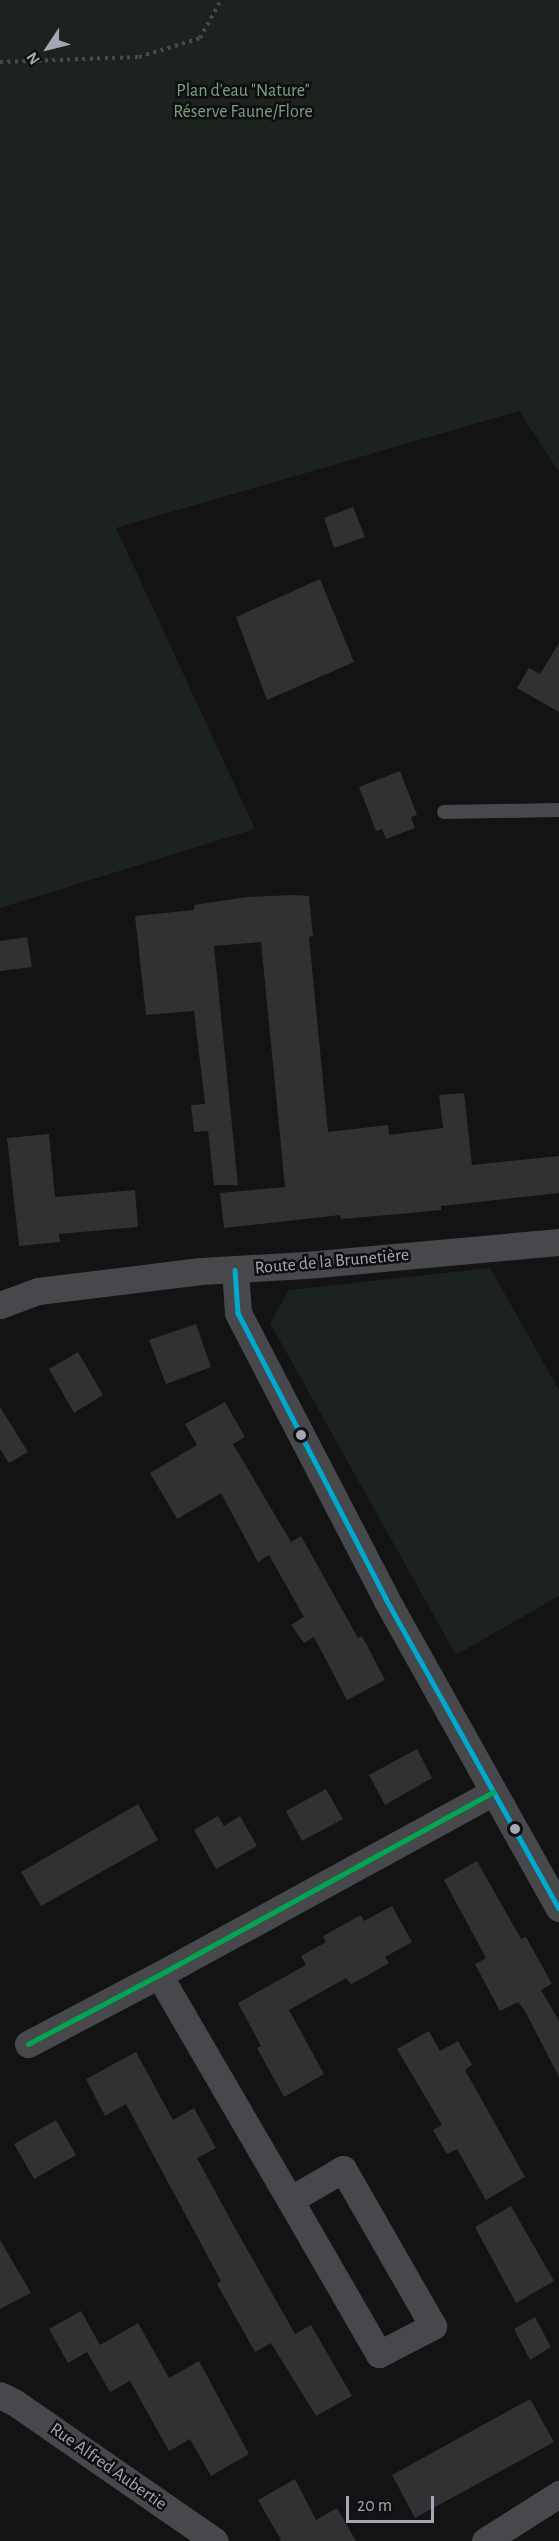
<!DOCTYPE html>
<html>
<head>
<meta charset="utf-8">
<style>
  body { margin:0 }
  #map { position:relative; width:559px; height:2541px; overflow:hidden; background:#131313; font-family:"Alegreya Sans",sans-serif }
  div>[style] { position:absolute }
  .green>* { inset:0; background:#1c221d }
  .building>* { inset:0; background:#313133 }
  .path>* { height:4px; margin-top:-2px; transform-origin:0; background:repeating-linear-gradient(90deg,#494a4e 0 3px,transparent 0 7.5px) }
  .lane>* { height:14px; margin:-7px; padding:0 7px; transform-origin:7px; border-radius:7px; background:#47484c }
  .street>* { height:27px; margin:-13.5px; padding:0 13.5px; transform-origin:13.5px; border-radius:13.5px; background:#47484c }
  .bus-1>* { height:4.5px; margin:-2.25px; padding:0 2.25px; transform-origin:2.25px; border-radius:2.25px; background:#00a9ce }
  .bus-2>* { height:4.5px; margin:-2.25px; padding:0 2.25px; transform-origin:2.25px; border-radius:2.25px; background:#00a651 }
  .dots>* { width:16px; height:16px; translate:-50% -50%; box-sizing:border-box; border:3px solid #0e0d0f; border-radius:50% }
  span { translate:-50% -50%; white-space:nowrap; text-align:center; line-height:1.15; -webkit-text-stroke:5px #0e0d0f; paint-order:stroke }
  .park-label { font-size:18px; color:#7aa080 }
  .street-label { font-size:18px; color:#a4a8b5 }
  .north { position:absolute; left:18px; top:18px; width:60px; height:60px; -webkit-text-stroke:4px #0e0d0f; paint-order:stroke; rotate:235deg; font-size:16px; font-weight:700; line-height:24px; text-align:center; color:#a4a8b5 }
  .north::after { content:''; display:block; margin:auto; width:21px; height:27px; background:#a4a8b5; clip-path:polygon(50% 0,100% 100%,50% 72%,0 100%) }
  .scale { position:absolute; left:346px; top:2496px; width:88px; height:27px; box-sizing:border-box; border:3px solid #a4a8b5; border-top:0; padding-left:8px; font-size:18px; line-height:21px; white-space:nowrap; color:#a4a8b5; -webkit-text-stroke:4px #0e0d0f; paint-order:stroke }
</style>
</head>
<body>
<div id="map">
  <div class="green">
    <div style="clip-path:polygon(0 0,559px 0,559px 472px,519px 411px,116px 528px,255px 829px,0 908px)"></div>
    <div style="clip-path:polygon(490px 1268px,559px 1390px,559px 1596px,456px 1655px,270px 1323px,289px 1290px)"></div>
  </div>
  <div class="building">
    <div style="clip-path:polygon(353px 507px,365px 537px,334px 548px,324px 518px)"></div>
    <div style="clip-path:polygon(320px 579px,354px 662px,267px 700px,236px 617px)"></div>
    <div style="clip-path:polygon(559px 643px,559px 712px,517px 688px,529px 668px,540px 674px)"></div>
    <div style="clip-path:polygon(400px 771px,417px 815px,411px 817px,415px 828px,386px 839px,382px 829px,376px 831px,359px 787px)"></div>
    <div style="clip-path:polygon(293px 895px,309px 896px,313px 936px,309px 937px,328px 1132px,388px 1125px,389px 1135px,443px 1128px,439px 1095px,464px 1093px,472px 1165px,559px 1156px,559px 1193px,441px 1206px,441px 1210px,411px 1213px,341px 1219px,340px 1215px,224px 1228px,220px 1193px,285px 1187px,261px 942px,214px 946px,238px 1185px,214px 1185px,208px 1131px,194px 1132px,191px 1105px,205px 1104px,194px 1011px,146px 1015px,135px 916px,194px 910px,194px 905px,247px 897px)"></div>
    <div style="clip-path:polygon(27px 937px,32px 967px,0 971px,0 941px)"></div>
    <div style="clip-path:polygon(49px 1134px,55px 1197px,135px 1190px,138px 1227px,59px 1234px,60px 1242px,19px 1246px,7px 1138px)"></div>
    <div style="clip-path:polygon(196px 1324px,211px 1367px,166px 1384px,149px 1340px)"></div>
    <div style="clip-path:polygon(78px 1352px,103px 1395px,74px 1413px,49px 1369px)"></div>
    <div style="clip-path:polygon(225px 1402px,245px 1437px,233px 1444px,291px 1542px,301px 1536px,358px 1638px,362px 1636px,385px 1680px,347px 1700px,314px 1637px,304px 1643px,291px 1625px,304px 1617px,269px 1555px,258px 1562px,221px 1493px,177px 1519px,150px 1473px,197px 1445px,185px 1424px)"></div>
    <div style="clip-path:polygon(0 1407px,28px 1452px,9px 1463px,0 1449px)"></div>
    <div style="clip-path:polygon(417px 1749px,432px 1778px,385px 1805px,369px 1775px)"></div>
    <div style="clip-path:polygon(326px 1789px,343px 1819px,302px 1841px,286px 1811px)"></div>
    <div style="clip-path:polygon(138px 1804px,158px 1840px,41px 1906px,21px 1872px)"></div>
    <div style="clip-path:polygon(218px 1816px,224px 1826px,240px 1816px,257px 1846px,216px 1869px,194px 1830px)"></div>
    <div style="clip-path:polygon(477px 1861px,521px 1939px,526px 1937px,552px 1984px,541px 1990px,559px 2021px,559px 2077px,525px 2011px,518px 2002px,500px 2011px,475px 1964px,486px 1958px,444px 1880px)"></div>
    <div style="clip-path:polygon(392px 1906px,412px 1942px,385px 1957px,389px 1963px,370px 1974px,351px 1984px,346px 1978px,289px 2010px,324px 2074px,284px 2097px,257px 2048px,261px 2046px,238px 2003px,306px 1965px,301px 1956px,326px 1942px,323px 1936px,361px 1915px,364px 1921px)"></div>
    <div style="clip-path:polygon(429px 2031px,440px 2051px,458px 2041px,472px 2065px,465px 2070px,525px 2177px,486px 2200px,457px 2149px,447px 2154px,433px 2130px,442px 2125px,397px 2049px)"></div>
    <div style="clip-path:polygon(136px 2052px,173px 2120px,194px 2108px,216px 2148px,197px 2158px,235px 2228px,295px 2334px,311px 2325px,352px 2396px,316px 2416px,271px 2343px,255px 2352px,217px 2284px,221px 2281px,126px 2104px,105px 2116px,86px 2079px)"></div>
    <div style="clip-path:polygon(56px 2120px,76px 2155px,34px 2179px,14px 2144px)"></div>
    <div style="clip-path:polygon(511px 2206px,554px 2281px,516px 2303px,475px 2227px)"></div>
    <div style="clip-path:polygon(0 2240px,31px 2293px,0 2309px)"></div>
    <div style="clip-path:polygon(81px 2311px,100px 2345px,138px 2323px,169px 2378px,199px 2361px,249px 2454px,211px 2476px,190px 2439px,169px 2451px,130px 2381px,110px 2392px,87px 2352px,68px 2363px,49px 2329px)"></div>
    <div style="clip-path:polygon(535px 2317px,551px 2347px,530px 2360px,514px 2329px)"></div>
    <div style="clip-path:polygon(530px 2399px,554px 2442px,415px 2518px,392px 2475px)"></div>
    <div style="clip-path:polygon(295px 2479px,316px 2520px,337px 2508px,356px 2541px,279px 2541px,281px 2540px,258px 2500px)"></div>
  </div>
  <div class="path">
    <div style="left:0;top:62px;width:139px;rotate:-2.1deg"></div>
    <div style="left:139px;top:57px;width:64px;rotate:-17.3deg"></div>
    <div style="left:200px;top:38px;width:43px;rotate:-61.1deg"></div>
  </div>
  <div class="lane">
    <div style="left:444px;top:812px;width:115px;rotate:-1deg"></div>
  </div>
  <div class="street">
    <div style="left:235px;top:1270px;width:43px;rotate:86deg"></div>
    <div style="left:238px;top:1313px;width:322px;rotate:62.6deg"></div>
    <div style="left:386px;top:1599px;width:354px;rotate:60.8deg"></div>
    <div style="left:0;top:1305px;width:40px;rotate:-20.2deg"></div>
    <div style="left:38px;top:1291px;width:164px;rotate:-7deg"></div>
    <div style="left:201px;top:1271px;width:105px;rotate:-3.3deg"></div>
    <div style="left:306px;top:1265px;width:254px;rotate:-5.2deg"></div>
    <div style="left:159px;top:1975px;width:260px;rotate:59.8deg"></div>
    <div style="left:290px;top:2200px;width:178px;rotate:60deg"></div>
    <div style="left:379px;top:2354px;width:61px;rotate:-27.4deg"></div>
    <div style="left:433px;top:2326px;width:181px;rotate:-119.8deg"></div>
    <div style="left:343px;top:2169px;width:61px;rotate:149.7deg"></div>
    <div style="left:28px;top:2044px;width:148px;rotate:-27.8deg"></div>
    <div style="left:159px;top:1975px;width:381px;rotate:-28.7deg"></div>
    <div style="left:0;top:2395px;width:16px;rotate:27deg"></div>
    <div style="left:14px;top:2402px;width:244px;rotate:34.7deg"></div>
    <div style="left:485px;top:2541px;width:88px;rotate:-32.4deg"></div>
  </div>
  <div class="bus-1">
    <div style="left:235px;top:1270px;width:43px;rotate:86deg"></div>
    <div style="left:238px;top:1313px;width:322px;rotate:62.6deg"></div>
    <div style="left:386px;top:1599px;width:354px;rotate:60.8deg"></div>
  </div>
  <div class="bus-2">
    <div style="left:28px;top:2044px;width:148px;rotate:-27.8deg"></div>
    <div style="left:159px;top:1975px;width:381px;rotate:-28.7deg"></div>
  </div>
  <div class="dots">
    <div style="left:301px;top:1435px;background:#a4a8b5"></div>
    <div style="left:515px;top:1829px;background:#a4a8b5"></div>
  </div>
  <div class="park-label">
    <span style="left:243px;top:102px">Plan d'eau "Nature"<br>Réserve Faune/Flore</span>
  </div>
  <div class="street-label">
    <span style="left:332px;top:1262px;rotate:-5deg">Route de la Brunetière</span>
    <span style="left:108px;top:2467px;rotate:35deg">Rue Alfred Aubertie</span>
  </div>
  <div class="north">N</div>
  <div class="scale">20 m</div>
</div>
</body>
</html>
